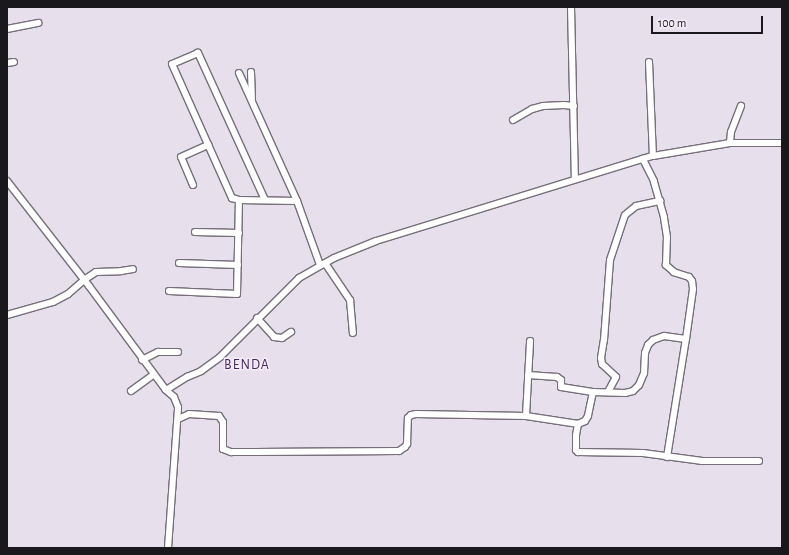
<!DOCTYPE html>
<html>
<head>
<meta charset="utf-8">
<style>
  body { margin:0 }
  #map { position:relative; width:789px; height:555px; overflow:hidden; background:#e7dfec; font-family:"Alegreya Sans",sans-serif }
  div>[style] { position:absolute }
  .roads { filter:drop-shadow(1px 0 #766f7a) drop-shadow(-1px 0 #766f7a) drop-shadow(0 1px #766f7a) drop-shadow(0 -1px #766f7a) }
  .minor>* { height:6px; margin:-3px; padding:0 3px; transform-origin:3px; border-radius:3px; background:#fff }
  span { translate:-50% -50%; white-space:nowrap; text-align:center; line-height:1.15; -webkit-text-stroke:3px #f4ecf9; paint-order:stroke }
  .quarter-label { font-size:14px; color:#49265e; letter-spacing:1px }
  .frame { position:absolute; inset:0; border:8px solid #1a181c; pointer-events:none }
  .scale { position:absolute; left:651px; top:16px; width:112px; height:18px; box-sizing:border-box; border:2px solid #1a181c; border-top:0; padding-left:5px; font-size:12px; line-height:14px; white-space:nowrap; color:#1a181c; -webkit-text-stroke:3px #f4ecf9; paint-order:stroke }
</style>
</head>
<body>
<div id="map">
  <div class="roads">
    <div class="minor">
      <div style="left:571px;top:7px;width:172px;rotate:88.7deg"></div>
      <div style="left:7px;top:29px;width:32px;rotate:-11deg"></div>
      <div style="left:649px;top:62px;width:94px;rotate:87.6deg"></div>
      <div style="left:7px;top:63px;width:7px;rotate:-8deg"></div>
      <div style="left:251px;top:72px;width:27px;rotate:88deg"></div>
      <div style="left:239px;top:73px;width:141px;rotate:65.6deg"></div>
      <div style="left:297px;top:201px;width:68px;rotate:70.2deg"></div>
      <div style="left:513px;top:120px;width:22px;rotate:-30deg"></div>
      <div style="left:532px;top:109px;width:11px;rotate:-15deg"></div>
      <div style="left:543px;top:106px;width:21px;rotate:-3deg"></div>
      <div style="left:564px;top:105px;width:10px;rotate:6deg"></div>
      <div style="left:730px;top:143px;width:11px;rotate:-85deg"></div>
      <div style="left:731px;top:132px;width:28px;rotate:-69deg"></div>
      <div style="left:7px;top:181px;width:133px;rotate:52deg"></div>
      <div style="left:89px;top:286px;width:129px;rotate:53.5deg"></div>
      <div style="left:193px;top:185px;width:30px;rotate:-113deg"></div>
      <div style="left:181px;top:157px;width:30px;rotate:-24deg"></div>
      <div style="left:265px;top:200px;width:162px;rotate:-114.5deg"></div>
      <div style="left:198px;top:53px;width:28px;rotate:157deg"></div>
      <div style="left:172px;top:64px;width:147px;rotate:65.9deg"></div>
      <div style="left:232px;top:198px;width:7px;rotate:16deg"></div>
      <div style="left:239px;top:200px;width:58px;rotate:1deg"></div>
      <div style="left:195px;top:232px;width:44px;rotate:1.3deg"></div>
      <div style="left:179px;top:263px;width:59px;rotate:1.9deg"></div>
      <div style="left:325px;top:263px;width:45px;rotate:56deg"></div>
      <div style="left:350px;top:300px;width:33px;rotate:85deg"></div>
      <div style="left:169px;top:291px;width:68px;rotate:2.5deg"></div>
      <div style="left:237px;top:294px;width:94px;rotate:-88.8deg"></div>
      <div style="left:7px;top:315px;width:48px;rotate:-15.8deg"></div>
      <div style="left:53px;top:302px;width:17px;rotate:-28deg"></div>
      <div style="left:68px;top:294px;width:21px;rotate:-41deg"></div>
      <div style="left:84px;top:280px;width:14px;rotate:-34deg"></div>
      <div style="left:96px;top:272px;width:25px;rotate:-2deg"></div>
      <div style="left:121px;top:271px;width:12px;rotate:-9deg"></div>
      <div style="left:257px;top:318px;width:25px;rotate:48deg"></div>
      <div style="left:274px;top:337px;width:8px;rotate:7deg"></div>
      <div style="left:282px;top:338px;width:11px;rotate:-34deg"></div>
      <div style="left:142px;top:360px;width:18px;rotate:-27deg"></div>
      <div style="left:158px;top:352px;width:20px"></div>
      <div style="left:528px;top:375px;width:29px;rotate:4deg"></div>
      <div style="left:557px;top:377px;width:5px;rotate:37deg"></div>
      <div style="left:561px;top:380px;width:7px;rotate:90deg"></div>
      <div style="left:561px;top:387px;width:32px;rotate:9deg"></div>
      <div style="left:593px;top:392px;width:32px;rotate:2deg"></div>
      <div style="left:625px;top:393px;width:8px;rotate:-14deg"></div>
      <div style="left:633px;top:391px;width:8px;rotate:-45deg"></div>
      <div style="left:639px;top:385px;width:13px;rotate:-67deg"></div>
      <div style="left:644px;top:373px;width:20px;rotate:-87deg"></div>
      <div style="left:645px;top:353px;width:9px;rotate:-69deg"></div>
      <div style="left:648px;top:345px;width:7px;rotate:-45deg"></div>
      <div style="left:653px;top:340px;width:12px;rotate:-20deg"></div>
      <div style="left:664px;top:336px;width:22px;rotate:8deg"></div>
      <div style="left:686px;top:339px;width:50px;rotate:-82deg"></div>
      <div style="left:693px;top:289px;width:8px;rotate:-97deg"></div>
      <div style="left:692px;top:281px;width:5px;rotate:-127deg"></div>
      <div style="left:689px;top:277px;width:16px;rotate:-162deg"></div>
      <div style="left:674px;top:272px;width:11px;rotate:-139deg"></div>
      <div style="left:666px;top:265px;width:28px;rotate:-88deg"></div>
      <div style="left:667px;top:237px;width:20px;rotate:-99deg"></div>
      <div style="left:664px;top:217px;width:37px;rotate:-106deg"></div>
      <div style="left:654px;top:181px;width:25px;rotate:-117deg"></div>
      <div style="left:131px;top:391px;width:27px;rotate:-36deg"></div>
      <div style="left:593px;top:392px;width:25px;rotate:102deg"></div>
      <div style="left:588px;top:416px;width:6px;rotate:121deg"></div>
      <div style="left:585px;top:421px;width:8px;rotate:157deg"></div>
      <div style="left:578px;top:424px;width:11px;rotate:100deg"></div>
      <div style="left:576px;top:435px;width:15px;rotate:90deg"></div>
      <div style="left:576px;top:450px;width:3px;rotate:45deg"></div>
      <div style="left:578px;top:452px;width:65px;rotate:0.9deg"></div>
      <div style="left:643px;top:453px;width:60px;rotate:7.7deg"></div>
      <div style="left:702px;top:461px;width:57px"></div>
      <div style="left:608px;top:392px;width:17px;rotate:-62deg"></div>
      <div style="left:616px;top:377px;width:19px;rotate:-137deg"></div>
      <div style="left:602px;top:364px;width:6px;rotate:-99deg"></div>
      <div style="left:601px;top:358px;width:18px;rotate:-81deg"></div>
      <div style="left:604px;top:340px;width:80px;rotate:-85.7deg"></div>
      <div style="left:610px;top:260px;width:47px;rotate:-71.6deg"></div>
      <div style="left:625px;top:215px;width:14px;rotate:-39deg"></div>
      <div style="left:636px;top:206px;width:25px;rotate:-12deg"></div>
      <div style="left:526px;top:416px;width:75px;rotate:-86.9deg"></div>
      <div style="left:178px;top:419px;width:12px;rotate:-24deg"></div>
      <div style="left:189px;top:414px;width:30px;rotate:4deg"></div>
      <div style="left:219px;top:416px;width:7px;rotate:56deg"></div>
      <div style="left:223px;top:422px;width:27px;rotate:90deg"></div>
      <div style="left:223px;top:449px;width:9px;rotate:21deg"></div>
      <div style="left:231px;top:452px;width:24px"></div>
      <div style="left:255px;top:452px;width:144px;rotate:-0.4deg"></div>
      <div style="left:399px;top:451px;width:7px;rotate:-34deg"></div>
      <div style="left:405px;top:447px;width:4px;rotate:-56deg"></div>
      <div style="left:407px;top:444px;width:26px;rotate:-88deg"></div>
      <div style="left:408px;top:418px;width:4px;rotate:-45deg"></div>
      <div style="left:411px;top:415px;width:5px;rotate:-11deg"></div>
      <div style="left:416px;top:414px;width:110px;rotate:1deg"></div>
      <div style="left:526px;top:416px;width:53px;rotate:8.7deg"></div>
      <div style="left:667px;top:457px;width:120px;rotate:-80.9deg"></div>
      <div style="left:168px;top:548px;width:141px;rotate:-85.9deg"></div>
      <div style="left:178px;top:407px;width:11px;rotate:-112deg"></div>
      <div style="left:174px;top:397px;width:11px;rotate:-139deg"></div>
      <div style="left:166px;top:390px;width:25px;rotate:-32deg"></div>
      <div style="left:187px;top:377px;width:15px;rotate:-23deg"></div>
      <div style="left:201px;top:371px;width:24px;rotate:-36deg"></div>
      <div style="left:220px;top:357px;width:112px;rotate:-45deg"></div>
      <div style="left:299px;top:278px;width:40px;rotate:-29.7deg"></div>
      <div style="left:334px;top:258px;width:45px;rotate:-22deg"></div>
      <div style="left:376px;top:241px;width:290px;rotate:-17.1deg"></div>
      <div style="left:653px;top:156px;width:78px;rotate:-9.6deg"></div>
      <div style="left:730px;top:143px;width:52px"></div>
    </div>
  </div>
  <div class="quarter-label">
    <span style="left:247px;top:365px">BENDA</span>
  </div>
  <div class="frame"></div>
  <div class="scale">100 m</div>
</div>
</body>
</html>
